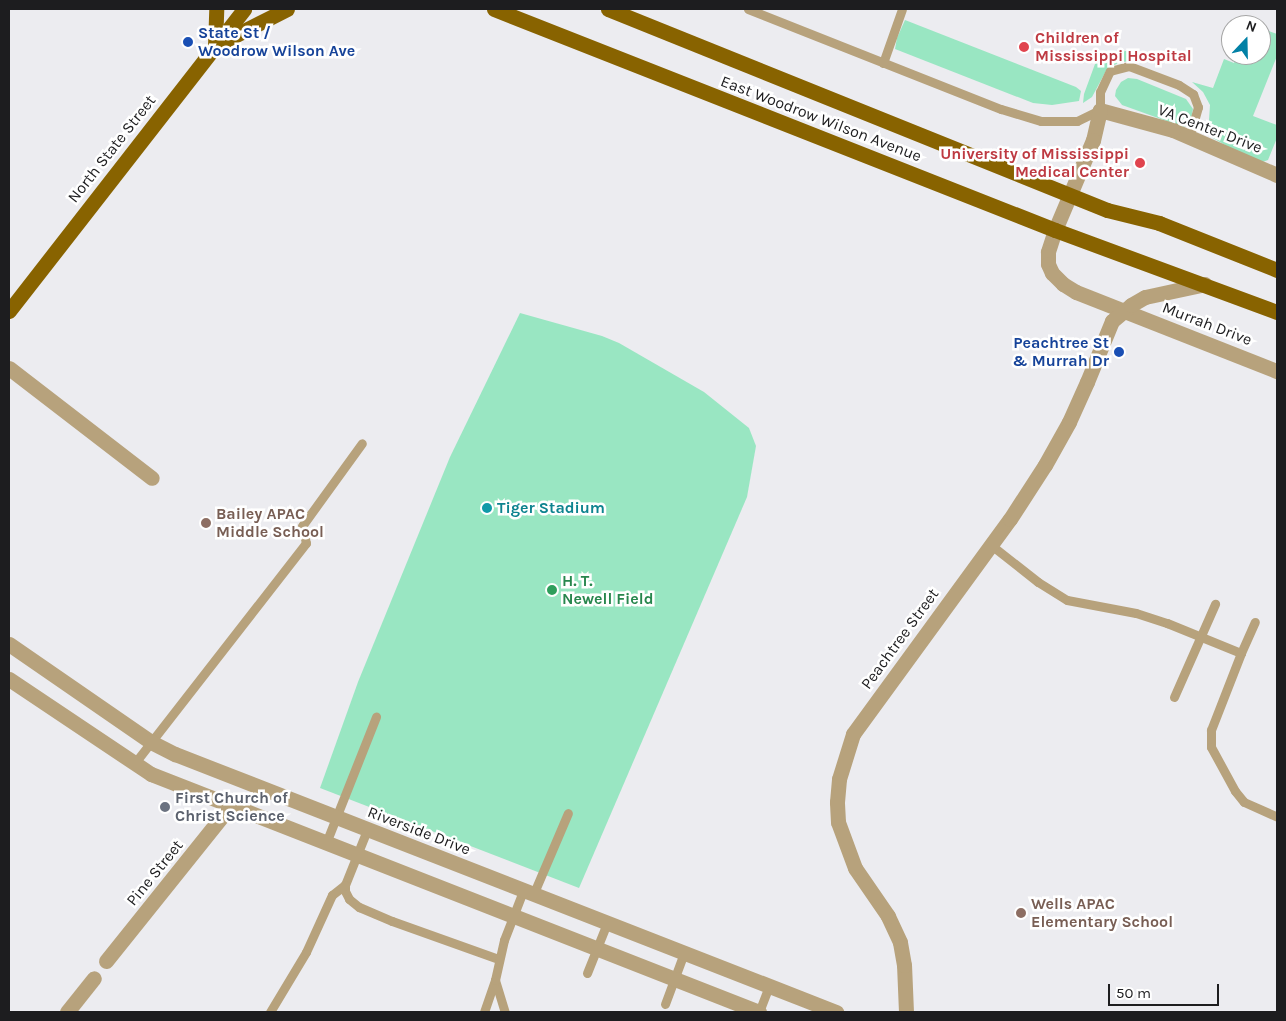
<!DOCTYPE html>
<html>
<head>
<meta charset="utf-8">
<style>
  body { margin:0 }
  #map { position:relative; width:1286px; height:1021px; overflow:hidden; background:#ececf0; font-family:Karla,sans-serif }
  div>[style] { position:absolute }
  .green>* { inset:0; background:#99e6c2 }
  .service>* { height:9px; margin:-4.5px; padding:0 4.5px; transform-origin:4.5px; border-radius:4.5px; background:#b7a27c }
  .minor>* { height:15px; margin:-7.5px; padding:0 7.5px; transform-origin:7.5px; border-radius:7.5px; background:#b7a27c }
  .tertiary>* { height:15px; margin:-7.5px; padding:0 7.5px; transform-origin:7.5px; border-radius:7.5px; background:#b7a27c }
  .primary>* { height:15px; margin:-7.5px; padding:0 7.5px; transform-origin:7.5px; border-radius:7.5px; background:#886300 }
  .dots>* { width:14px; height:14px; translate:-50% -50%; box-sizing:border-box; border:2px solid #fff; border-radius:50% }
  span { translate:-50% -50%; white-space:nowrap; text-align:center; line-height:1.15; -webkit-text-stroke:5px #fff; paint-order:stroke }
  .transit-label { font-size:16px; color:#164399; font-weight:700 }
  .left { translate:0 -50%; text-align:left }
  .right { translate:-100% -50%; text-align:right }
  .health-label { font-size:16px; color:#be3a42; font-weight:700 }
  .street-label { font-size:16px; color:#1d1d1f }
  .culture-label { font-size:16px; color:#0d838f; font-weight:700 }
  .education-label { font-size:16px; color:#785e54; font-weight:700 }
  .leisure-label { font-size:16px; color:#27864d; font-weight:700 }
  .worship-label { font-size:16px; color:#5b616d; font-weight:700 }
  .frame { position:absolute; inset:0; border:10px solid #1d1d1f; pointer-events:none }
  .north { position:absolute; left:1221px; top:15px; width:50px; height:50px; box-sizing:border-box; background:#fff; border:1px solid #a5a5a5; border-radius:50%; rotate:21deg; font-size:14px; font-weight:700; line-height:20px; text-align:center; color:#1d1d1f }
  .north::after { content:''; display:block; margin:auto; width:18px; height:22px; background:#0281a6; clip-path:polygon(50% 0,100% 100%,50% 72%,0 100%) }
  .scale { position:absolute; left:1108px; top:984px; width:111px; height:22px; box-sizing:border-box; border:2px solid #1d1d1f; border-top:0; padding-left:6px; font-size:15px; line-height:18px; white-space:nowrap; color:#1d1d1f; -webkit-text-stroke:4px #fff; paint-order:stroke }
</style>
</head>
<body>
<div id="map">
  <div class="green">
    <div style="clip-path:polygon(905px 20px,1076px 87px,1081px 91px,1079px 101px,1052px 105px,1033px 103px,895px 49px,897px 38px)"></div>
    <div style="clip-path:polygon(1261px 28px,1277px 34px,1277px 56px,1253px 116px,1277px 125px,1277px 138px,1268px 160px,1257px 164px,1208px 135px,1210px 105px,1203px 92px,1192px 82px,1213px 88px,1224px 59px,1234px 63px,1237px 55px,1261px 55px)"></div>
    <div style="clip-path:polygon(1121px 50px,1130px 52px,1134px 61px,1120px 62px,1107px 69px,1092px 97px,1083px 103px,1084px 94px,1095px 64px)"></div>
    <div style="clip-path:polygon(1128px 78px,1137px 79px,1186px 99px,1193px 109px,1190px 124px,1183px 127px,1122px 105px,1115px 96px,1116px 90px,1121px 82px)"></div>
    <div style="clip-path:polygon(520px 313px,602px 336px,619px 343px,704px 392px,749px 428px,756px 446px,747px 497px,579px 888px,320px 788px,358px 682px,450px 457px)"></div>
  </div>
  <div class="service">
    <div style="left:748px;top:9px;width:272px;rotate:21.6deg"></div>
    <div style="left:1001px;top:109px;width:42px;rotate:16.7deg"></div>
    <div style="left:1041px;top:121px;width:36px"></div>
    <div style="left:1077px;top:121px;width:25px;rotate:-26deg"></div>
    <div style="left:1100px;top:110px;width:18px;rotate:-90deg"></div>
    <div style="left:1100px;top:92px;width:23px;rotate:-65deg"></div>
    <div style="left:1110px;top:71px;width:20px;rotate:-15deg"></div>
    <div style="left:1129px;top:66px;width:53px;rotate:20.8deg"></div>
    <div style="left:1179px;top:85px;width:17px;rotate:33deg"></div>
    <div style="left:1193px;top:94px;width:14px;rotate:69deg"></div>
    <div style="left:1198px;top:107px;width:32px;rotate:106deg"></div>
    <div style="left:883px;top:63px;width:57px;rotate:-70.6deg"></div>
    <div style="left:991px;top:545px;width:60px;rotate:38.2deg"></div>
    <div style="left:1038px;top:582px;width:34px;rotate:32deg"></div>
    <div style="left:1067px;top:600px;width:70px;rotate:10.7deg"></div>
    <div style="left:1136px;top:613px;width:33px;rotate:18deg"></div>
    <div style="left:1167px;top:623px;width:80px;rotate:22.1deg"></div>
    <div style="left:1241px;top:653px;width:83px;rotate:111.3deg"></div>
    <div style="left:1211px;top:730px;width:17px;rotate:90deg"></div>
    <div style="left:1211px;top:747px;width:50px;rotate:61.4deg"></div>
    <div style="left:1235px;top:791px;width:14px;rotate:51deg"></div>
    <div style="left:1244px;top:802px;width:36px;rotate:24deg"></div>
    <div style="left:1241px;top:653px;width:34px;rotate:-66deg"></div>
    <div style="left:1174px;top:697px;width:102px;rotate:-66.2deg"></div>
    <div style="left:134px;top:764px;width:280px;rotate:-52.1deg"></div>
    <div style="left:306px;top:543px;width:17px;rotate:-103deg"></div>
    <div style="left:302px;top:526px;width:102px;rotate:-54.1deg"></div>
    <div style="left:367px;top:830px;width:59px;rotate:111.8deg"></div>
    <div style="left:345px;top:885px;width:6px;rotate:90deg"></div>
    <div style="left:345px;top:891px;width:9px;rotate:63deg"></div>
    <div style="left:349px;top:899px;width:13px;rotate:39deg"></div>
    <div style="left:359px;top:907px;width:36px;rotate:23deg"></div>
    <div style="left:392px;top:921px;width:113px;rotate:19.7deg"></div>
    <div style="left:326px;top:843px;width:136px;rotate:-68.4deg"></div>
    <div style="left:533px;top:895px;width:89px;rotate:-66.9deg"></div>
    <div style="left:587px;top:973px;width:54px;rotate:-68.2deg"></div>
    <div style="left:495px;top:980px;width:34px;rotate:73deg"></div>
    <div style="left:665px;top:1004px;width:54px;rotate:-69.6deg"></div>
    <div style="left:270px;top:1012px;width:70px;rotate:-59deg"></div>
    <div style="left:306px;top:952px;width:63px;rotate:-65.5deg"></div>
    <div style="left:332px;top:895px;width:16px;rotate:-38deg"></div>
    <div style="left:484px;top:1012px;width:34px;rotate:-71deg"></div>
    <div style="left:495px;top:980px;width:41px;rotate:-77.3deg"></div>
    <div style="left:504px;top:940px;width:53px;rotate:-68.8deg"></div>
    <div style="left:759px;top:1012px;width:28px;rotate:-69deg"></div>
  </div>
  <div class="minor">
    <div style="left:1277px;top:175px;width:113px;rotate:-156.6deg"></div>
    <div style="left:1173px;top:130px;width:76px;rotate:-164.7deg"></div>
    <div style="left:1100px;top:110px;width:31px;rotate:103deg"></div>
    <div style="left:1093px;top:140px;width:98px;rotate:112.9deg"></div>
    <div style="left:1055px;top:230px;width:23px;rotate:108deg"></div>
    <div style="left:1048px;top:252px;width:12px;rotate:90deg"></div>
    <div style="left:1048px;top:264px;width:10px;rotate:66deg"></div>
    <div style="left:1052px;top:273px;width:16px;rotate:45deg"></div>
    <div style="left:1063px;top:284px;width:15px;rotate:32deg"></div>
    <div style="left:1076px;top:292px;width:216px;rotate:21.5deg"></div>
    <div style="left:9px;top:368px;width:180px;rotate:37.6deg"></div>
    <div style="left:106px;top:961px;width:198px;rotate:-51.3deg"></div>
    <div style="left:67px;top:1012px;width:43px;rotate:-51.5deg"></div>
    <div style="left:906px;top:1012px;width:47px;rotate:-92.4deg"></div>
    <div style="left:904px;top:965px;width:23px;rotate:-100deg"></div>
    <div style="left:900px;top:942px;width:29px;rotate:-115deg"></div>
    <div style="left:888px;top:916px;width:58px;rotate:-124.5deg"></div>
    <div style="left:855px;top:868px;width:49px;rotate:-110.3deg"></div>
    <div style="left:838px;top:822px;width:20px;rotate:-93deg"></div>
    <div style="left:837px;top:802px;width:23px;rotate:-85deg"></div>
    <div style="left:839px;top:779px;width:47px;rotate:-72.7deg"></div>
    <div style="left:853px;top:734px;width:266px;rotate:-53.9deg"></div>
    <div style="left:1010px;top:519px;width:64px;rotate:-57.1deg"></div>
    <div style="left:1045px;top:465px;width:49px;rotate:-60.8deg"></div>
    <div style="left:1069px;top:422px;width:44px;rotate:-65.8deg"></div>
    <div style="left:1087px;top:382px;width:66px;rotate:-67.7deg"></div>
    <div style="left:1112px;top:321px;width:25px;rotate:-40deg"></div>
    <div style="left:1131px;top:305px;width:16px;rotate:-30deg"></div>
    <div style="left:1145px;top:297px;width:61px;rotate:-12.2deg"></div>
  </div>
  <div class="tertiary">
    <div style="left:9px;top:644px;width:173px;rotate:34.6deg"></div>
    <div style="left:151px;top:742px;width:27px;rotate:27deg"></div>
    <div style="left:175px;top:754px;width:710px;rotate:21.32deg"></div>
    <div style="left:9px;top:679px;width:171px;rotate:33.8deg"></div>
    <div style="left:151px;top:774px;width:653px;rotate:21.38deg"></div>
  </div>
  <div class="primary">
    <div style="left:494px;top:9px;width:603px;rotate:21.5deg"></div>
    <div style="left:1055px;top:230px;width:237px;rotate:20.3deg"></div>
    <div style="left:608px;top:9px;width:538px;rotate:21.94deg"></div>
    <div style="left:1107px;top:210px;width:54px;rotate:14deg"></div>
    <div style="left:1159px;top:223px;width:127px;rotate:21.7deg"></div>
    <div style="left:220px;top:43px;width:75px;rotate:-26.9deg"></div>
    <div style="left:215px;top:46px;width:37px;rotate:-88deg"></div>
    <div style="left:9px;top:311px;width:383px;rotate:-52.1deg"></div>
  </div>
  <div class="dots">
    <div style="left:188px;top:42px;background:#1a4fb4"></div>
    <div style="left:1024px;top:47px;background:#e0444e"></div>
    <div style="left:1140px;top:163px;background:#e0444e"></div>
    <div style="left:1119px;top:352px;background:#1a4fb4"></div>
    <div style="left:487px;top:508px;background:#0f9aa8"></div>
    <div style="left:206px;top:523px;background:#8d6e63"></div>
    <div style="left:552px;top:590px;background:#2e9e5b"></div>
    <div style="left:165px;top:807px;background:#6b7280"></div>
    <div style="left:1021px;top:913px;background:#8d6e63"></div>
  </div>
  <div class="transit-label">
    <span class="left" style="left:198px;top:42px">State St /<br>Woodrow Wilson Ave</span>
    <span class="right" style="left:1109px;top:352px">Peachtree St<br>&amp; Murrah Dr</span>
  </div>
  <div class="health-label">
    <span class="left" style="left:1035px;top:47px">Children of<br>Mississippi Hospital</span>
    <span class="right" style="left:1129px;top:163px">University of Mississippi<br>Medical Center</span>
  </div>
  <div class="street-label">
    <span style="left:821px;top:119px;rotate:21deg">East Woodrow Wilson Avenue</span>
    <span style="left:1210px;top:129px;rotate:21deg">VA Center Drive</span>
    <span style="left:112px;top:149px;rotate:-52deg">North State Street</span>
    <span style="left:1207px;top:324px;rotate:21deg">Murrah Drive</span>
    <span style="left:900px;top:639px;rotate:-54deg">Peachtree Street</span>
    <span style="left:419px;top:831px;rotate:21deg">Riverside Drive</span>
    <span style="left:155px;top:873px;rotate:-51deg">Pine Street</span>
  </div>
  <div class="culture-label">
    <span class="left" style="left:497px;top:508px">Tiger Stadium</span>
  </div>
  <div class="education-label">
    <span class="left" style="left:216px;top:523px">Bailey APAC<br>Middle School</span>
    <span class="left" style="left:1031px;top:913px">Wells APAC<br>Elementary School</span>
  </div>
  <div class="leisure-label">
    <span class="left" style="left:562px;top:590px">H. T.<br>Newell Field</span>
  </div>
  <div class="worship-label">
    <span class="left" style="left:175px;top:807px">First Church of<br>Christ Science</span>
  </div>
  <div class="frame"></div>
  <div class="north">N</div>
  <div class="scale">50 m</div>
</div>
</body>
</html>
